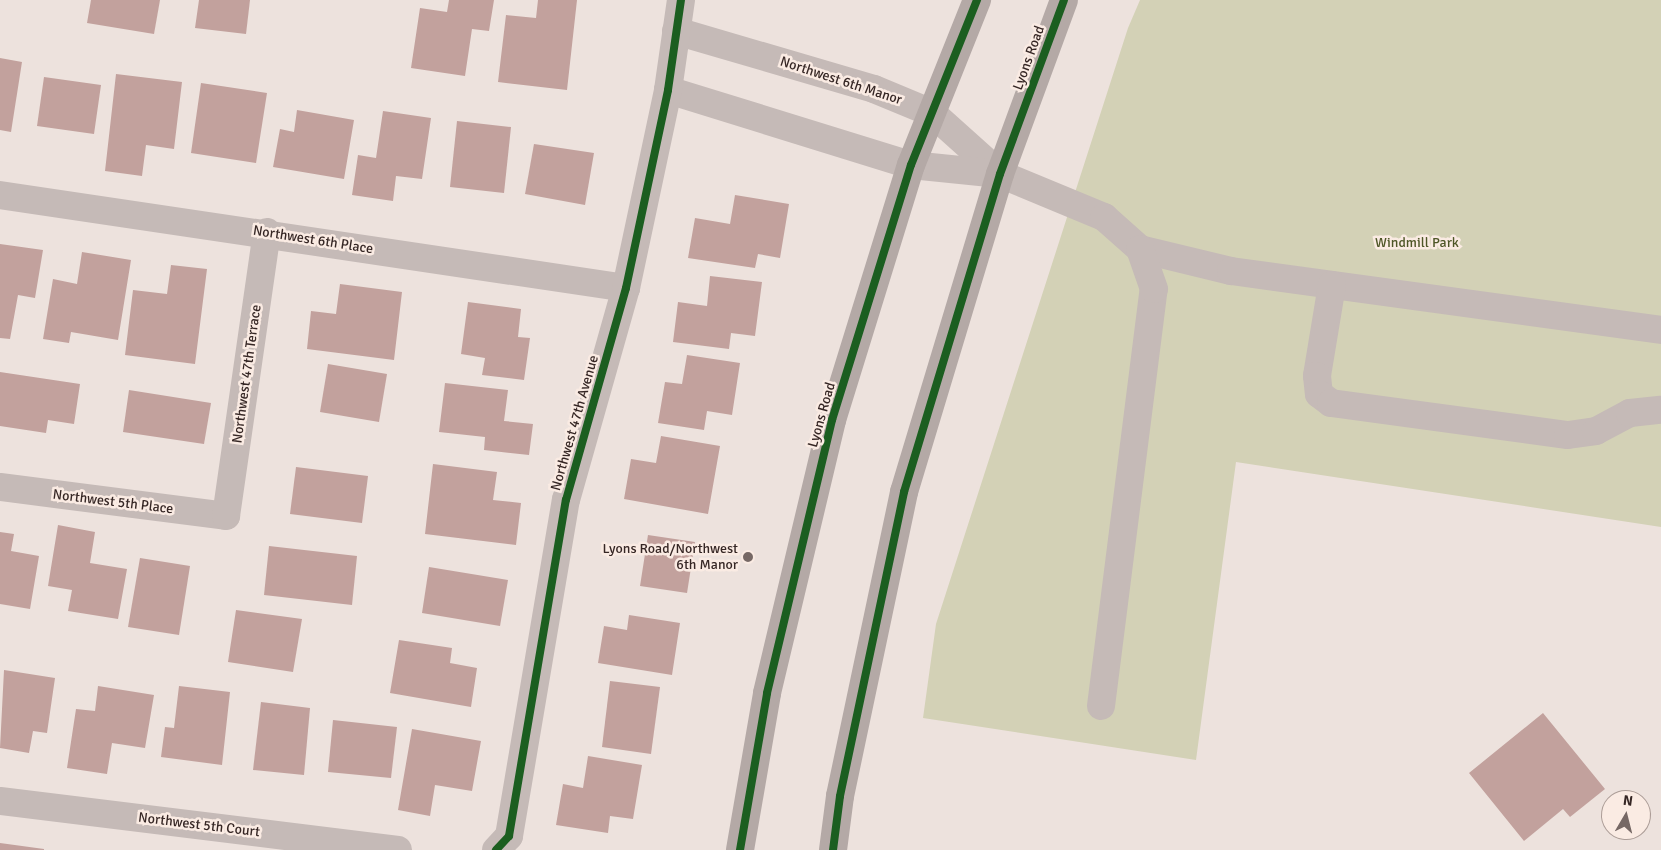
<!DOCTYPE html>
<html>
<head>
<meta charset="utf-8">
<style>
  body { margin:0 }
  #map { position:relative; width:1661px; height:850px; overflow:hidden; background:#ede2dd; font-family:Signika,sans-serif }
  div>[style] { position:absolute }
  .green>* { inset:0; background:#d3d1b6 }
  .building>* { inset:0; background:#c2a19d }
  .minor>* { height:28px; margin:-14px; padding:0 14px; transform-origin:14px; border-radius:14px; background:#c5bab7 }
  .major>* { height:28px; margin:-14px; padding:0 14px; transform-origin:14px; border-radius:14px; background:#b4a9a6 }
  .cycleway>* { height:8px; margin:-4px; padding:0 4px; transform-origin:4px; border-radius:4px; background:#1b5e20 }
  .dots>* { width:14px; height:14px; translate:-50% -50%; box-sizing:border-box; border:2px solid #faebe3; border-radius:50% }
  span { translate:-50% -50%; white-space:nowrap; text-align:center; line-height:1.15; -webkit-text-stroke:5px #faebe3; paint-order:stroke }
  .street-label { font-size:14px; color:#362725 }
  .park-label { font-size:14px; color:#4e5627 }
  .poi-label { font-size:14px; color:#362725 }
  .right { translate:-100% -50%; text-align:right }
  .north { position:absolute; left:1601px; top:790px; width:50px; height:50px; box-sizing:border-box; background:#faebe3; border:1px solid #ac9d97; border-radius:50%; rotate:8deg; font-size:14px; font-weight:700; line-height:20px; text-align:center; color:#362725 }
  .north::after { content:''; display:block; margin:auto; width:18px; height:22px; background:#766865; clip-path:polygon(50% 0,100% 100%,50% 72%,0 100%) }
</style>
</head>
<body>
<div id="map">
  <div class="green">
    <div style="clip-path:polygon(1140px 0,1661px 0,1661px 527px,1236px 462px,1196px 760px,923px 718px,936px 624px,1128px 28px)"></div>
  </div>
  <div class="building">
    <div style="clip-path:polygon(91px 0,160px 0,154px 34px,87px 23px)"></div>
    <div style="clip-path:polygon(199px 0,250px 0,246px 34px,195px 28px)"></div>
    <div style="clip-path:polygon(449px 0,494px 0,489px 31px,472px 29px,465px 76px,411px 68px,420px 8px,447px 12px)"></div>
    <div style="clip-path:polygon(538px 0,577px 0,567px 90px,498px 82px,506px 15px,536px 18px)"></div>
    <div style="clip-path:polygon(0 58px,22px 62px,11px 132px,0 130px)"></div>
    <div style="clip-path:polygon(116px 74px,182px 82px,174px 149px,146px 145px,142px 176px,105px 171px)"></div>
    <div style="clip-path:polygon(44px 77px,101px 85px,94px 134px,37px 126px)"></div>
    <div style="clip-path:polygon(201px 83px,267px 93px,256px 163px,191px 153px)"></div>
    <div style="clip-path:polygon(297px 110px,354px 120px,344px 179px,273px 167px,280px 129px,294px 132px)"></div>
    <div style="clip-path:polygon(383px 111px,431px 118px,422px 179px,396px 176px,393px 201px,352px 195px,358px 155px,376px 158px)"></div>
    <div style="clip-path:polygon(457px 121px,511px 127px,504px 193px,450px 187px)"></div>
    <div style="clip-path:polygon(534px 144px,594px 153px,585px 205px,525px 194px)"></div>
    <div style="clip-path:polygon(735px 195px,789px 204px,780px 258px,758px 254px,755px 268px,688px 258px,695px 218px,730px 224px)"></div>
    <div style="clip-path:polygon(0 244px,43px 250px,35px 298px,18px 295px,10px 339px,0 338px)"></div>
    <div style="clip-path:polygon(82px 252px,131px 260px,118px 340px,71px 332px,69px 343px,43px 339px,53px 279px,77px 284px)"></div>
    <div style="clip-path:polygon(171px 265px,207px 269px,195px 364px,125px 355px,133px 290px,167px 294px)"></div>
    <div style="clip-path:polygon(710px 276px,762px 282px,755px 336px,731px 333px,729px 349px,673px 342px,678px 302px,707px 306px)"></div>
    <div style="clip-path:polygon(340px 284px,402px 292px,394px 360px,307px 349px,311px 311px,336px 314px)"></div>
    <div style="clip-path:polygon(468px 302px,521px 309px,518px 337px,530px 338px,524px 380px,482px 375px,485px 358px,461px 354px)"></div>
    <div style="clip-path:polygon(687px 355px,740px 363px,732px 415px,707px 411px,704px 430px,658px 423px,665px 382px,682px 384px)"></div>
    <div style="clip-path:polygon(328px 364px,387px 374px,379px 422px,320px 412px)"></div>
    <div style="clip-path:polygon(0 372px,80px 384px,74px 424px,48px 420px,46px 433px,0 426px)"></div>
    <div style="clip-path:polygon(445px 383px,508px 390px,504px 421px,533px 424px,529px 455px,484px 450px,485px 437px,439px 432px)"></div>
    <div style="clip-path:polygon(129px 390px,211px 403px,204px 444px,123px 432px)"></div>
    <div style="clip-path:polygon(661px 436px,720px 446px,708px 514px,624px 499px,631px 459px,656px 463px)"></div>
    <div style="clip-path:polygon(433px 464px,497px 472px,493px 500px,521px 503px,516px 545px,425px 534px)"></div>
    <div style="clip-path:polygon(296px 467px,368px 476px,362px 523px,290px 514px)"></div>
    <div style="clip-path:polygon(58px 525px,95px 532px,90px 563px,127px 569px,118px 619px,68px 611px,72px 590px,48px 586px)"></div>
    <div style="clip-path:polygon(0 532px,14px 534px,11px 551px,39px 556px,30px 609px,0 604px)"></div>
    <div style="clip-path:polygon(648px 535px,695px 542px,687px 593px,640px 586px)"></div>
    <div style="clip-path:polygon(269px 546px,357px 556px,352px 605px,264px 595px)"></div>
    <div style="clip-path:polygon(140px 558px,190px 566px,179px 635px,128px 627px)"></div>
    <div style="clip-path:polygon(429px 567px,508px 580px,500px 626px,422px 613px)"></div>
    <div style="clip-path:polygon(236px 610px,302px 619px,293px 672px,228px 662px)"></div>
    <div style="clip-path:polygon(629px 615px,680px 623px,672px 675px,598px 663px,604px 626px,627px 630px)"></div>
    <div style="clip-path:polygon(399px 640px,452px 648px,450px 663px,477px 668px,471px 707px,390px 693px)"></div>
    <div style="clip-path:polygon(4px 670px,55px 678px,47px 733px,33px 731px,29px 753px,0 748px)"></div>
    <div style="clip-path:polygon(610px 681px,660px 687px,651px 754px,602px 747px)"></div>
    <div style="clip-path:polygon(98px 686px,154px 695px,145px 748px,112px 743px,107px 774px,67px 768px,76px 709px,95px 711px)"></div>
    <div style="clip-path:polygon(179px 686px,230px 692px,222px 765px,161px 757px,165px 727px,174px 728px)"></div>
    <div style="clip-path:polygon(261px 702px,310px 708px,304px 775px,253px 770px)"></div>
    <div style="clip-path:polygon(1543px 713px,1605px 789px,1570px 817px,1563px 809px,1524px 841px,1469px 773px)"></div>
    <div style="clip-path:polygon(333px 720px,397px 727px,391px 778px,328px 772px)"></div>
    <div style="clip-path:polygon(412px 729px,481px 741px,472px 791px,435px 785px,430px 816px,398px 810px)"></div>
    <div style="clip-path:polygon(588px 756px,642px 765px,633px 819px,610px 816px,608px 833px,556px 825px,563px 784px,583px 788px)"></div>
    <div style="clip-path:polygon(0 843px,44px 849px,44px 850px,0 850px)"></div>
  </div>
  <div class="minor">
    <div style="left:676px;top:31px;width:206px;rotate:16.3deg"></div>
    <div style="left:874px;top:89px;width:63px;rotate:22.5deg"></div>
    <div style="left:932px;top:113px;width:91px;rotate:41.9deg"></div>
    <div style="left:668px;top:90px;width:254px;rotate:17.2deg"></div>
    <div style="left:911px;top:165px;width:89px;rotate:5.8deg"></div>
    <div style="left:1000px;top:174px;width:113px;rotate:22.5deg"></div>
    <div style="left:1104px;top:217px;width:48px;rotate:41.6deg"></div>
    <div style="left:1140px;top:249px;width:94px;rotate:13.6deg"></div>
    <div style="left:1231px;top:271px;width:434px;rotate:7.8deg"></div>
    <div style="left:0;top:195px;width:633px;rotate:8.45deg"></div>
    <div style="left:1332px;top:285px;width:92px;rotate:99.4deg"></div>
    <div style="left:1317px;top:376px;width:18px;rotate:84deg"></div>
    <div style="left:1319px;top:394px;width:15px;rotate:37deg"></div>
    <div style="left:1331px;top:403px;width:239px;rotate:7.7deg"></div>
    <div style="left:1568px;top:435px;width:28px;rotate:-8deg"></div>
    <div style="left:1596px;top:431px;width:38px;rotate:-28deg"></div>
    <div style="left:1630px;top:413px;width:31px;rotate:-6deg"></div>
    <div style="left:0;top:487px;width:228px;rotate:7.3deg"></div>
    <div style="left:226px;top:516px;width:287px;rotate:-81.8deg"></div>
    <div style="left:1101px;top:706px;width:420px;rotate:-82.8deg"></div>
    <div style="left:1154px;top:289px;width:42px;rotate:-109.3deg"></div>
    <div style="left:0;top:801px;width:401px;rotate:7deg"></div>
    <div style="left:496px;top:850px;width:19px;rotate:-47deg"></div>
    <div style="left:509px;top:836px;width:341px;rotate:-80.4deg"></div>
    <div style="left:566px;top:500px;width:220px;rotate:-74.2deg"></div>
    <div style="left:626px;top:288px;width:202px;rotate:-78deg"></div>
    <div style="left:668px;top:90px;width:91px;rotate:-81.8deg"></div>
  </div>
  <div class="major">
    <div style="left:740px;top:850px;width:159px;rotate:-80.2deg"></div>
    <div style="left:767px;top:693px;width:281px;rotate:-76.6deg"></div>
    <div style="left:832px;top:420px;width:267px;rotate:-72.8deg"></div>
    <div style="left:911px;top:165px;width:178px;rotate:-68.2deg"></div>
    <div style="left:833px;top:850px;width:54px;rotate:-82.6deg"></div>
    <div style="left:840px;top:796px;width:311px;rotate:-78.1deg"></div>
    <div style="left:904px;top:492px;width:332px;rotate:-73.2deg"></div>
    <div style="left:1000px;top:174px;width:185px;rotate:-69.8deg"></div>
  </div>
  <div class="cycleway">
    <div style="left:496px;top:850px;width:19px;rotate:-47deg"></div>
    <div style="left:509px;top:836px;width:341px;rotate:-80.4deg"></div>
    <div style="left:566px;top:500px;width:220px;rotate:-74.2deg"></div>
    <div style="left:626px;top:288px;width:202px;rotate:-78deg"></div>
    <div style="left:668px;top:90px;width:91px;rotate:-81.8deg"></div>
    <div style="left:740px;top:850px;width:159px;rotate:-80.2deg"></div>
    <div style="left:767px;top:693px;width:281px;rotate:-76.6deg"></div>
    <div style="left:832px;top:420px;width:267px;rotate:-72.8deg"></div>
    <div style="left:911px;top:165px;width:178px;rotate:-68.2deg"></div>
    <div style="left:833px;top:850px;width:54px;rotate:-82.6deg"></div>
    <div style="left:840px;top:796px;width:311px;rotate:-78.1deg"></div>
    <div style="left:904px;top:492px;width:332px;rotate:-73.2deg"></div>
    <div style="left:1000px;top:174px;width:185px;rotate:-69.8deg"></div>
  </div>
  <div class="dots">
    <div style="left:748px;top:557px;background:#766865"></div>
  </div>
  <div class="street-label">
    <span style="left:1029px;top:58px;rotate:-70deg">Lyons Road</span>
    <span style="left:841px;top:81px;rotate:18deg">Northwest 6th Manor</span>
    <span style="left:313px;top:240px;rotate:9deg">Northwest 6th Place</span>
    <span style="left:247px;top:374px;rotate:-82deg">Northwest 47th Terrace</span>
    <span style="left:822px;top:415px;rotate:-74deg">Lyons Road</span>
    <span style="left:575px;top:423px;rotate:-74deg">Northwest 47th Avenue</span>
    <span style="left:113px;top:502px;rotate:7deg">Northwest 5th Place</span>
    <span style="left:199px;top:825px;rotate:7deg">Northwest 5th Court</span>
  </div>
  <div class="park-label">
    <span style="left:1417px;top:243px">Windmill Park</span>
  </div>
  <div class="poi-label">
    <span class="right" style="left:738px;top:557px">Lyons Road/Northwest<br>6th Manor</span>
  </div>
  <div class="north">N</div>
</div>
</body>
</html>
